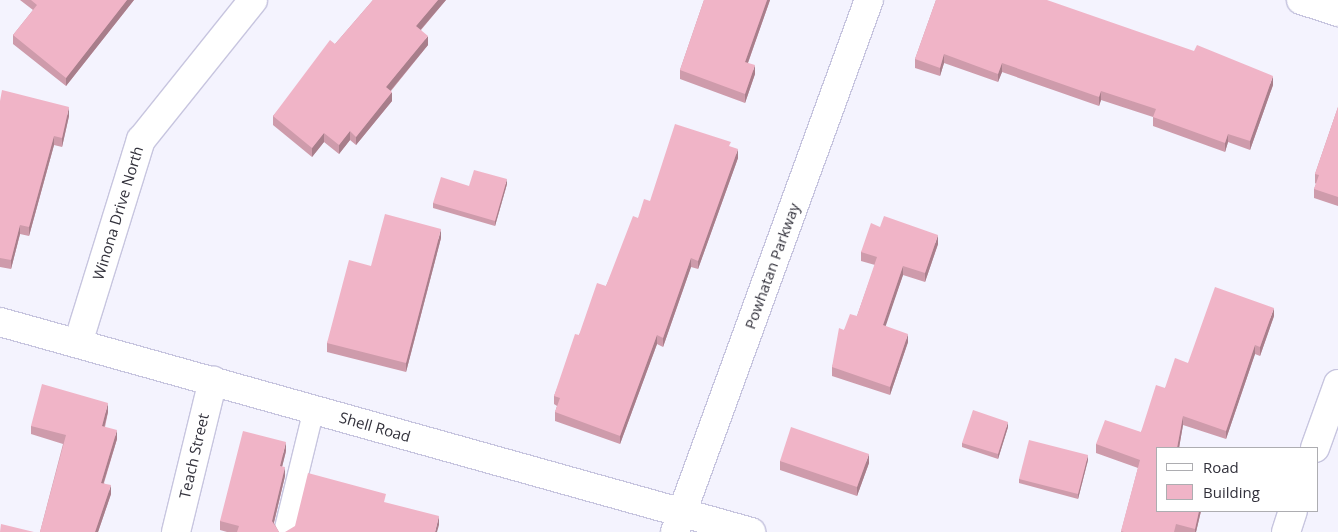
<!DOCTYPE html>
<html>
<head>
<meta charset="utf-8">
<style>
  body { margin:0 }
  #map { position:relative; width:1338px; height:532px; overflow:hidden; background:#f4f3fe; font-family:"Open Sans",sans-serif }
  div>[style] { position:absolute }
  .roads { filter:drop-shadow(1px 0 #c7c5df) drop-shadow(-1px 0 #c7c5df) drop-shadow(0 1px #c7c5df) drop-shadow(0 -1px #c7c5df) }
  .service>* { height:20px; margin:-10px; padding:0 10px; transform-origin:10px; border-radius:10px; background:#fff }
  .minor>* { height:28px; margin:-14px; padding:0 14px; transform-origin:14px; border-radius:14px; background:#fff }
  .tertiary>* { height:28px; margin:-14px; padding:0 14px; transform-origin:14px; border-radius:14px; background:#fff }
  .secondary>* { height:28px; margin:-14px; padding:0 14px; transform-origin:14px; border-radius:14px; background:#fff }
  .wall>* { inset:0; background:#ce9bab }
  .shaded-wall>* { inset:0; background:#a87e8b }
  .building>* { inset:0; background:#f0b4c7 }
  span { translate:-50% -50%; white-space:nowrap; text-align:center; line-height:1.15; -webkit-text-stroke:4.5px #fff; paint-order:stroke }
  .street-label { font-size:15px; color:#32313b }
  .legend { position:absolute; left:1156px; top:447px; width:162px; height:65px; box-sizing:border-box; background:#fff; border:1px solid #adadb1; margin:0; padding:6px 9px; list-style:none; font-size:15px; color:#32313b }
  .legend li { display:flex; align-items:center; gap:10px; height:25px }
  .legend b { width:25px; border:1px solid #adadb1 }
</style>
</head>
<body>
<div id="map">
  <div class="roads">
    <div class="service">
      <div style="left:284px;top:532px;width:127px;rotate:-76.3deg"></div>
    </div>
    <div class="minor">
      <div style="left:1301px;top:0;width:39px;rotate:18deg"></div>
      <div style="left:78px;top:343px;width:213px;rotate:-72.8deg"></div>
      <div style="left:141px;top:140px;width:179px;rotate:-51.3deg"></div>
      <div style="left:1315px;top:448px;width:68px;rotate:-70.2deg"></div>
      <div style="left:176px;top:532px;width:156px;rotate:-76.3deg"></div>
      <div style="left:1286px;top:532px;width:22px;rotate:-72deg"></div>
    </div>
    <div class="tertiary">
      <div style="left:0;top:322px;width:780px;rotate:15.62deg"></div>
    </div>
    <div class="secondary">
      <div style="left:675px;top:532px;width:566px;rotate:-69.97deg"></div>
    </div>
  </div>
  <div class="wall">
    <div style="clip-path:polygon(20px 0,134px 0,66px 86px,13px 44px,13px 35px,33px 10px)"></div>
    <div style="clip-path:polygon(373px 0,446px 0,421px 30px,428px 45px,391px 91px,392px 101px,356px 145px,350px 140px,339px 154px,324px 142px,312px 157px,273px 125px,273px 116px)"></div>
    <div style="clip-path:polygon(704px 0,770px 0,748px 63px,755px 74px,745px 103px,680px 79px,680px 70px)"></div>
    <div style="clip-path:polygon(936px 0,1273px 85px,1250px 150px,1228px 142px,1225px 152px,1153px 126px,1153px 117px,1101px 100px,1099px 106px,1002px 72px,998px 82px,944px 63px,940px 76px,915px 68px,915px 59px)"></div>
    <div style="clip-path:polygon(0 101px,69px 116px,62px 147px,54px 145px,29px 236px,20px 234px,11px 269px,0 267px)"></div>
    <div style="clip-path:polygon(1338px 107px,1338px 206px,1314px 198px,1314px 189px,1316px 184px,1315px 183px,1315px 174px)"></div>
    <div style="clip-path:polygon(731px 147px,738px 158px,698px 269px,691px 267px,663px 347px,657px 344px,620px 444px,555px 421px,555px 412px,557px 406px,554px 404px,554px 396px,579px 335px,606px 286px,638px 218px)"></div>
    <div style="clip-path:polygon(507px 184px,495px 226px,433px 208px,433px 203px,469px 186px)"></div>
    <div style="clip-path:polygon(880px 227px,938px 244px,925px 282px,903px 275px,885px 326px,908px 342px,890px 395px,832px 376px,832px 367px,844px 330px,857px 316px,875px 265px,861px 261px,861px 252px)"></div>
    <div style="clip-path:polygon(441px 238px,406px 372px,327px 352px,327px 343px,371px 266px)"></div>
    <div style="clip-path:polygon(1274px 316px,1260px 356px,1255px 354px,1226px 439px,1183px 425px,1179px 448px,1157px 448px,1157px 511px,1201px 511px,1196px 532px,1121px 532px,1138px 468px,1096px 453px,1096px 444px,1141px 432px,1165px 388px,1188px 363px)"></div>
    <div style="clip-path:polygon(108px 412px,105px 427px,117px 439px,104px 483px,111px 494px,98px 532px,40px 532px,63px 444px,31px 434px,31px 426px)"></div>
    <div style="clip-path:polygon(1008px 427px,998px 459px,962px 447px,962px 443px)"></div>
    <div style="clip-path:polygon(286px 451px,282px 467px,285px 476px,274px 523px,279px 532px,227px 532px,220px 530px,220px 521px)"></div>
    <div style="clip-path:polygon(1088px 460px,1078px 499px,1019px 483px,1019px 479px)"></div>
    <div style="clip-path:polygon(780px 461px,869px 463px,857px 496px,780px 470px)"></div>
  </div>
  <div class="shaded-wall">
    <div style="clip-path:polygon(127px 0,134px 0,66px 86px,66px 78px)"></div>
    <div style="clip-path:polygon(438px 0,446px 0,416px 35px,416px 26px)"></div>
    <div style="clip-path:polygon(767px 0,770px 0,745px 71px,745px 62px)"></div>
    <div style="clip-path:polygon(428px 36px,428px 45px,386px 96px,386px 87px)"></div>
    <div style="clip-path:polygon(944px 54px,944px 63px,940px 76px,940px 68px)"></div>
    <div style="clip-path:polygon(1002px 63px,1002px 72px,998px 82px,998px 74px)"></div>
    <div style="clip-path:polygon(755px 65px,755px 74px,745px 103px,745px 94px)"></div>
    <div style="clip-path:polygon(1273px 76px,1273px 85px,1250px 150px,1250px 141px)"></div>
    <div style="clip-path:polygon(1101px 91px,1101px 100px,1099px 106px,1099px 97px)"></div>
    <div style="clip-path:polygon(392px 92px,392px 101px,356px 145px,356px 137px)"></div>
    <div style="clip-path:polygon(69px 107px,69px 116px,62px 147px,62px 138px)"></div>
    <div style="clip-path:polygon(350px 131px,350px 140px,339px 154px,339px 145px)"></div>
    <div style="clip-path:polygon(324px 133px,324px 142px,312px 157px,312px 148px)"></div>
    <div style="clip-path:polygon(1228px 134px,1228px 142px,1225px 152px,1225px 143px)"></div>
    <div style="clip-path:polygon(54px 136px,54px 145px,29px 236px,29px 227px)"></div>
    <div style="clip-path:polygon(738px 149px,738px 158px,698px 269px,698px 261px)"></div>
    <div style="clip-path:polygon(507px 179px,507px 184px,495px 226px,495px 221px)"></div>
    <div style="clip-path:polygon(20px 225px,20px 234px,11px 269px,11px 260px)"></div>
    <div style="clip-path:polygon(441px 229px,441px 238px,406px 372px,406px 363px)"></div>
    <div style="clip-path:polygon(938px 235px,938px 244px,925px 282px,925px 273px)"></div>
    <div style="clip-path:polygon(691px 258px,691px 267px,663px 347px,663px 338px)"></div>
    <div style="clip-path:polygon(903px 266px,903px 275px,883px 334px,883px 325px)"></div>
    <div style="clip-path:polygon(1274px 308px,1274px 316px,1260px 356px,1260px 347px)"></div>
    <div style="clip-path:polygon(908px 334px,908px 342px,890px 395px,890px 387px)"></div>
    <div style="clip-path:polygon(657px 335px,657px 344px,620px 444px,620px 436px)"></div>
    <div style="clip-path:polygon(1255px 345px,1255px 354px,1226px 439px,1226px 431px)"></div>
    <div style="clip-path:polygon(108px 403px,108px 412px,102px 435px,102px 426px)"></div>
    <div style="clip-path:polygon(1183px 416px,1183px 425px,1179px 448px,1177px 448px)"></div>
    <div style="clip-path:polygon(1008px 422px,1008px 427px,998px 459px,998px 454px)"></div>
    <div style="clip-path:polygon(117px 430px,117px 439px,101px 491px,101px 483px)"></div>
    <div style="clip-path:polygon(286px 442px,286px 451px,280px 475px,280px 466px)"></div>
    <div style="clip-path:polygon(869px 454px,869px 463px,857px 496px,857px 487px)"></div>
    <div style="clip-path:polygon(1088px 455px,1088px 460px,1078px 499px,1078px 494px)"></div>
    <div style="clip-path:polygon(285px 467px,285px 476px,272px 530px,272px 521px)"></div>
    <div style="clip-path:polygon(111px 485px,111px 494px,98px 532px,95px 532px)"></div>
    <div style="clip-path:polygon(1199px 511px,1201px 511px,1196px 532px,1195px 532px,1195px 529px)"></div>
    <div style="clip-path:polygon(439px 516px,439px 525px,437px 532px,435px 532px)"></div>
  </div>
  <div class="building">
    <div style="clip-path:polygon(31px 0,127px 0,66px 78px,13px 35px,37px 5px)"></div>
    <div style="clip-path:polygon(373px 0,438px 0,416px 26px,428px 36px,386px 87px,392px 92px,356px 137px,350px 131px,339px 145px,324px 133px,312px 148px,273px 116px,330px 40px,335px 44px)"></div>
    <div style="clip-path:polygon(704px 0,767px 0,745px 62px,755px 65px,745px 94px,680px 70px)"></div>
    <div style="clip-path:polygon(936px 0,1047px 0,1194px 51px,1197px 45px,1273px 76px,1250px 141px,1228px 134px,1225px 143px,1153px 117px,1156px 109px,1101px 91px,1099px 97px,1002px 63px,998px 74px,944px 54px,940px 68px,915px 59px)"></div>
    <div style="clip-path:polygon(2px 90px,69px 107px,62px 138px,54px 136px,29px 227px,20px 225px,11px 260px,0 258px,0 101px)"></div>
    <div style="clip-path:polygon(1338px 107px,1338px 197px,1314px 189px,1319px 175px,1315px 174px)"></div>
    <div style="clip-path:polygon(675px 124px,731px 142px,729px 146px,738px 149px,698px 261px,691px 258px,663px 338px,657px 335px,620px 436px,555px 412px,560px 398px,554px 396px,575px 334px,579px 335px,597px 283px,606px 286px,633px 216px,638px 218px,644px 199px,650px 201px)"></div>
    <div style="clip-path:polygon(474px 170px,507px 179px,495px 221px,433px 203px,441px 177px,469px 186px)"></div>
    <div style="clip-path:polygon(385px 214px,441px 229px,406px 363px,327px 343px,349px 260px,371px 266px)"></div>
    <div style="clip-path:polygon(884px 216px,938px 235px,925px 273px,903px 266px,883px 325px,908px 334px,890px 387px,832px 367px,839px 328px,844px 330px,850px 314px,857px 316px,877px 257px,861px 252px,871px 223px,880px 227px)"></div>
    <div style="clip-path:polygon(1215px 287px,1274px 308px,1260px 347px,1255px 345px,1226px 431px,1183px 416px,1177px 448px,1157px 448px,1157px 511px,1199px 511px,1195px 529px,1176px 524px,1174px 532px,1124px 532px,1121px 531px,1140px 460px,1096px 444px,1105px 420px,1141px 432px,1156px 385px,1165px 388px,1175px 358px,1188px 363px)"></div>
    <div style="clip-path:polygon(42px 384px,108px 403px,102px 426px,117px 430px,101px 483px,111px 485px,95px 532px,40px 532px,66px 435px,31px 426px)"></div>
    <div style="clip-path:polygon(973px 410px,1008px 422px,998px 454px,962px 443px)"></div>
    <div style="clip-path:polygon(791px 427px,869px 454px,857px 487px,780px 461px)"></div>
    <div style="clip-path:polygon(243px 431px,286px 442px,280px 466px,285px 467px,272px 521px,279px 532px,237px 532px,239px 526px,220px 521px)"></div>
    <div style="clip-path:polygon(1029px 440px,1088px 455px,1078px 494px,1019px 479px)"></div>
    <div style="clip-path:polygon(308px 473px,386px 494px,384px 502px,439px 516px,435px 532px,285px 532px,295px 526px)"></div>
    <div style="clip-path:polygon(1px 524px,34px 532px,0 532px)"></div>
  </div>
  <div class="street-label">
    <span style="left:118px;top:213px;rotate:-73deg">Winona Drive North</span>
    <span style="left:772px;top:266px;rotate:-70deg">Powhatan Parkway</span>
    <span style="left:375px;top:427px;rotate:16deg">Shell Road</span>
    <span style="left:194px;top:456px;rotate:-77deg">Teach Street</span>
  </div>
  <ul class="legend">
  <li><b style="height:6px;background:#fff"></b>Road</li>
  <li><b style="height:14px;background:#f0b4c7"></b>Building</li>
  </ul>
</div>
</body>
</html>
